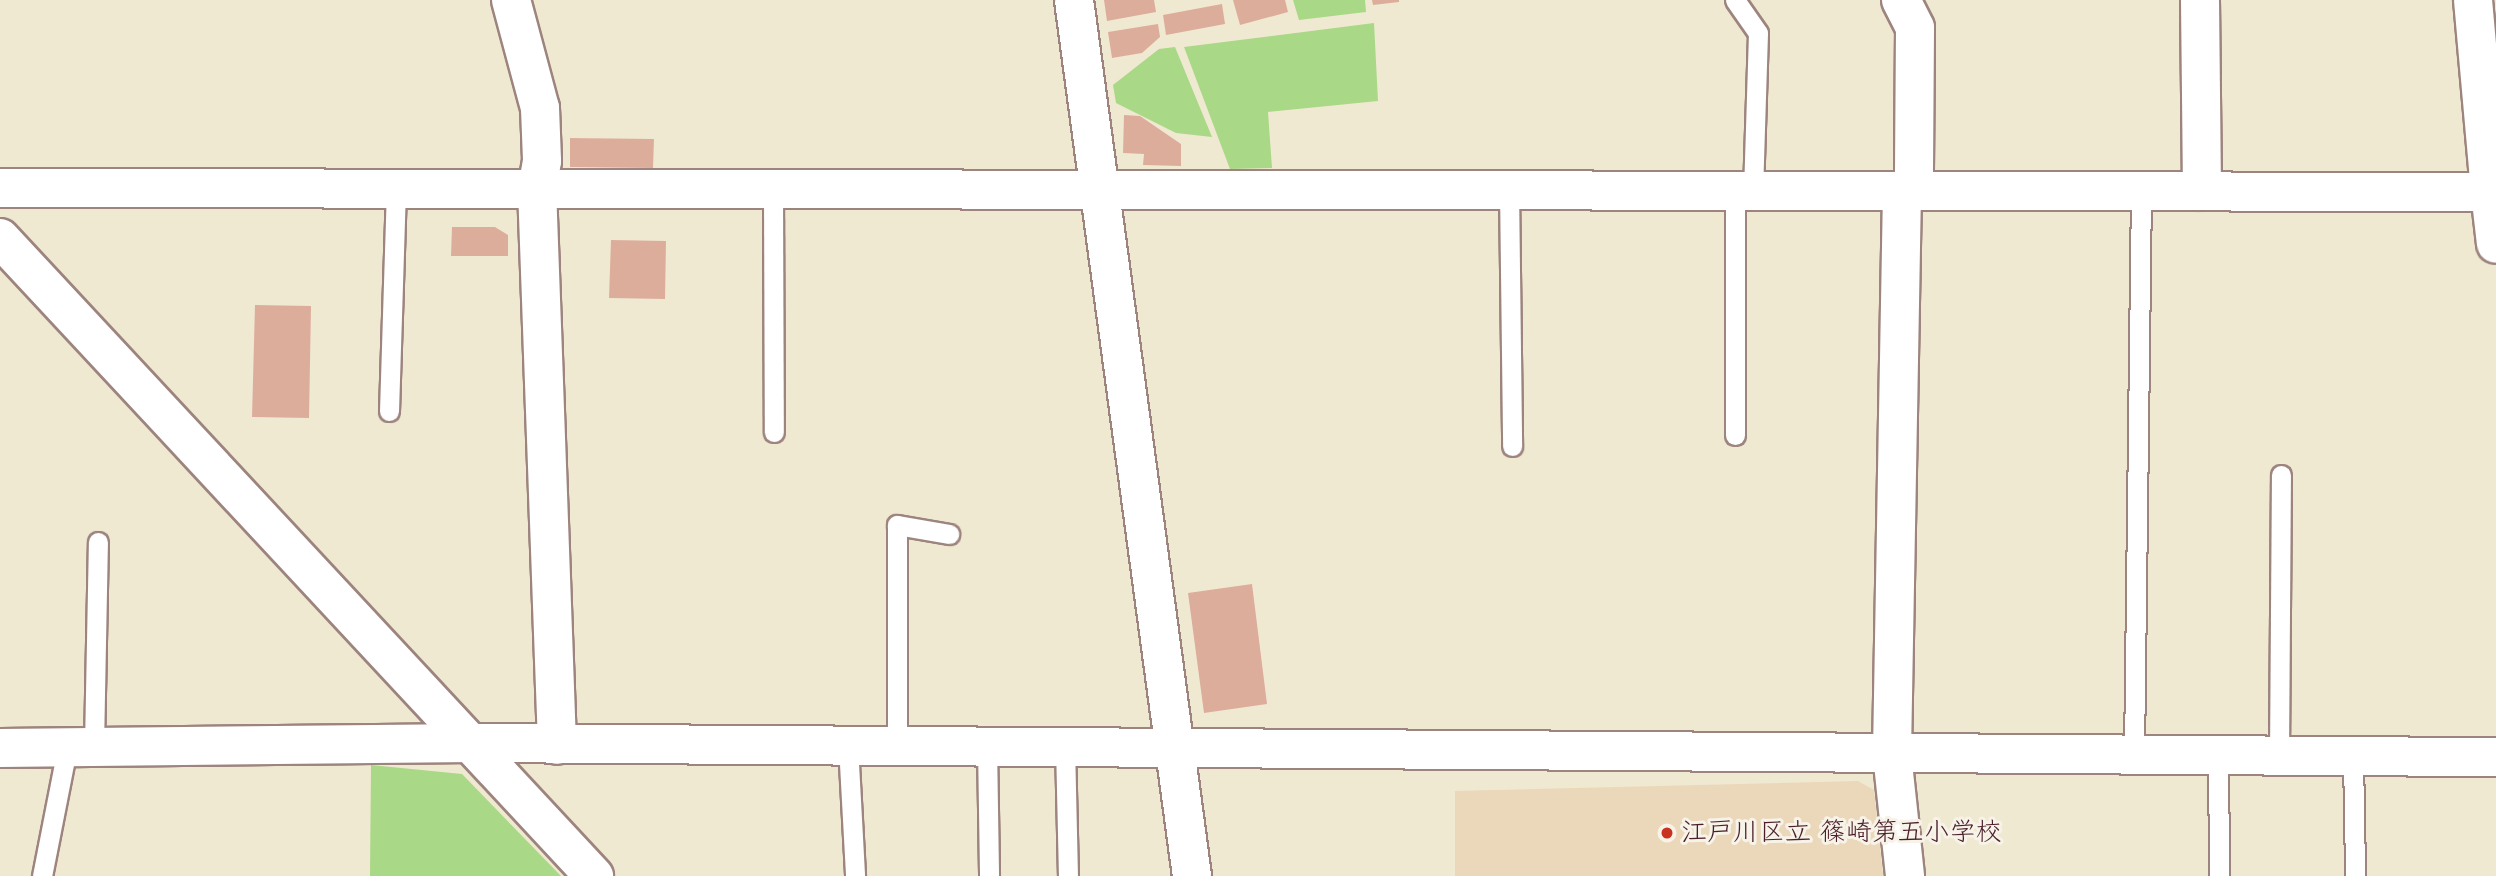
<!DOCTYPE html>
<html>
<head>
<meta charset="utf-8">
<style>
  body { margin:0 }
  #map { position:relative; width:2496px; height:876px; overflow:hidden; background:#f0e9d2; font-family:"Comic Neue","Klee One",sans-serif }
  div>[style] { position:absolute }
  .built>* { inset:0; background:#ebd8ba }
  .green>* { inset:0; background:#a9d886 }
  .building>* { inset:0; background:#ddad9c }
  .roads { filter:drop-shadow(2px 0 #9d847e) drop-shadow(-2px 0 #9d847e) drop-shadow(0 2px #9d847e) drop-shadow(0 -2px #9d847e) }
  .service>* { height:19px; margin:-9.5px; padding:0 9.5px; transform-origin:9.5px; border-radius:9.5px; background:#fff }
  .minor>* { height:38px; margin:-19px; padding:0 19px; transform-origin:19px; border-radius:19px; background:#fff }
  .tertiary>* { height:38px; margin:-19px; padding:0 19px; transform-origin:19px; border-radius:19px; background:#fff }
  .dots>* { width:19px; height:19px; translate:-50% -50%; box-sizing:border-box; border:4px solid #f7f3e8; border-radius:50% }
  span { translate:-50% -50%; white-space:nowrap; text-align:center; line-height:1.15; -webkit-text-stroke:6px #f7f3e8; paint-order:stroke }
  .poi-label { font-size:26px; color:#4a1f2b }
  .left { translate:0 -50%; text-align:left }
</style>
</head>
<body>
<div id="map">
  <div class="built">
    <div style="clip-path:polygon(1858px 781px,1874px 790px,1883px 876px,1455px 876px,1455px 791px)"></div>
  </div>
  <div class="green">
    <div style="clip-path:polygon(1293px 0,1365px 0,1366px 12px,1299px 20px)"></div>
    <div style="clip-path:polygon(1374px 23px,1378px 101px,1268px 112px,1272px 168px,1230px 169px,1184px 47px)"></div>
    <div style="clip-path:polygon(1175px 47px,1212px 137px,1176px 133px,1116px 103px,1113px 85px,1159px 49px)"></div>
    <div style="clip-path:polygon(371px 765px,462px 774px,561px 876px,370px 876px)"></div>
  </div>
  <div class="building">
    <div style="clip-path:polygon(1104px 0,1154px 0,1156px 12px,1107px 21px)"></div>
    <div style="clip-path:polygon(1233px 0,1285px 0,1288px 12px,1240px 25px)"></div>
    <div style="clip-path:polygon(1372px 0,1399px 0,1399px 2px,1373px 5px)"></div>
    <div style="clip-path:polygon(1222px 4px,1225px 24px,1166px 35px,1163px 15px)"></div>
    <div style="clip-path:polygon(1158px 24px,1160px 37px,1142px 53px,1112px 58px,1108px 32px)"></div>
    <div style="clip-path:polygon(1124px 115px,1140px 116px,1181px 144px,1181px 166px,1143px 165px,1144px 154px,1123px 153px)"></div>
    <div style="clip-path:polygon(570px 138px,654px 139px,653px 168px,570px 167px)"></div>
    <div style="clip-path:polygon(452px 227px,495px 227px,508px 235px,508px 256px,451px 256px)"></div>
    <div style="clip-path:polygon(611px 240px,666px 241px,665px 299px,609px 298px)"></div>
    <div style="clip-path:polygon(255px 305px,311px 306px,309px 418px,252px 417px)"></div>
    <div style="clip-path:polygon(1252px 584px,1267px 704px,1204px 713px,1188px 593px)"></div>
  </div>
  <div class="roads">
    <div class="service">
      <div style="left:1735px;top:0;width:40px;rotate:55.1deg"></div>
      <div style="left:1758px;top:33px;width:158px;rotate:91.8deg"></div>
      <div style="left:1509px;top:188px;width:258px;rotate:89.3deg"></div>
      <div style="left:773px;top:190px;width:242px;rotate:89.8deg"></div>
      <div style="left:389px;top:411px;width:222px;rotate:-88.2deg"></div>
      <div style="left:1735px;top:435px;width:244px;rotate:-90deg"></div>
      <div style="left:848px;top:745px;width:131px;rotate:86.9deg"></div>
      <div style="left:897px;top:745px;width:220px;rotate:-90deg"></div>
      <div style="left:897px;top:525px;width:53px;rotate:9.8deg"></div>
      <div style="left:987px;top:745px;width:131px;rotate:89.1deg"></div>
      <div style="left:1065px;top:745px;width:131px;rotate:88.7deg"></div>
      <div style="left:94px;top:746px;width:204px;rotate:-88.9deg"></div>
      <div style="left:2134px;top:755px;width:564px;rotate:-89.29deg"></div>
      <div style="left:2218px;top:755px;width:121px;rotate:89.5deg"></div>
      <div style="left:2279px;top:756px;width:281px;rotate:-89.6deg"></div>
      <div style="left:2353px;top:756px;width:120px;rotate:89deg"></div>
      <div style="left:42px;top:876px;width:130px;rotate:-78.9deg"></div>
    </div>
    <div class="minor">
      <div style="left:511px;top:0;width:112px;rotate:75deg"></div>
      <div style="left:540px;top:108px;width:53px;rotate:87.8deg"></div>
      <div style="left:542px;top:161px;width:27px;rotate:100deg"></div>
      <div style="left:537px;top:188px;width:557px;rotate:87.94deg"></div>
      <div style="left:1074px;top:0;width:884px;rotate:82.33deg"></div>
      <div style="left:1901px;top:0;width:31px;rotate:63deg"></div>
      <div style="left:1915px;top:28px;width:162px;rotate:90.4deg"></div>
      <div style="left:2200px;top:0;width:191px;rotate:89.4deg"></div>
      <div style="left:2473px;top:0;width:193px;rotate:84.9deg"></div>
      <div style="left:0;top:238px;width:872px;rotate:47.05deg"></div>
    </div>
    <div class="tertiary">
      <div style="left:0;top:188px;width:2496px;rotate:0.09deg"></div>
      <div style="left:1902px;top:191px;width:563px;rotate:91.02deg"></div>
      <div style="left:1892px;top:754px;width:123px;rotate:83.9deg"></div>
      <div style="left:2490px;top:192px;width:52px;rotate:83.4deg"></div>
      <div style="left:0;top:748px;width:473px;rotate:-0.6deg"></div>
      <div style="left:473px;top:743px;width:2023px;rotate:0.4deg"></div>
    </div>
  </div>
  <div class="dots">
    <div style="left:1667px;top:833px;background:#c8321e"></div>
  </div>
  <div class="poi-label">
    <span class="left" style="left:1681px;top:833px">江戸川区立 篠崎第五小学校</span>
  </div>
</div>
</body>
</html>
